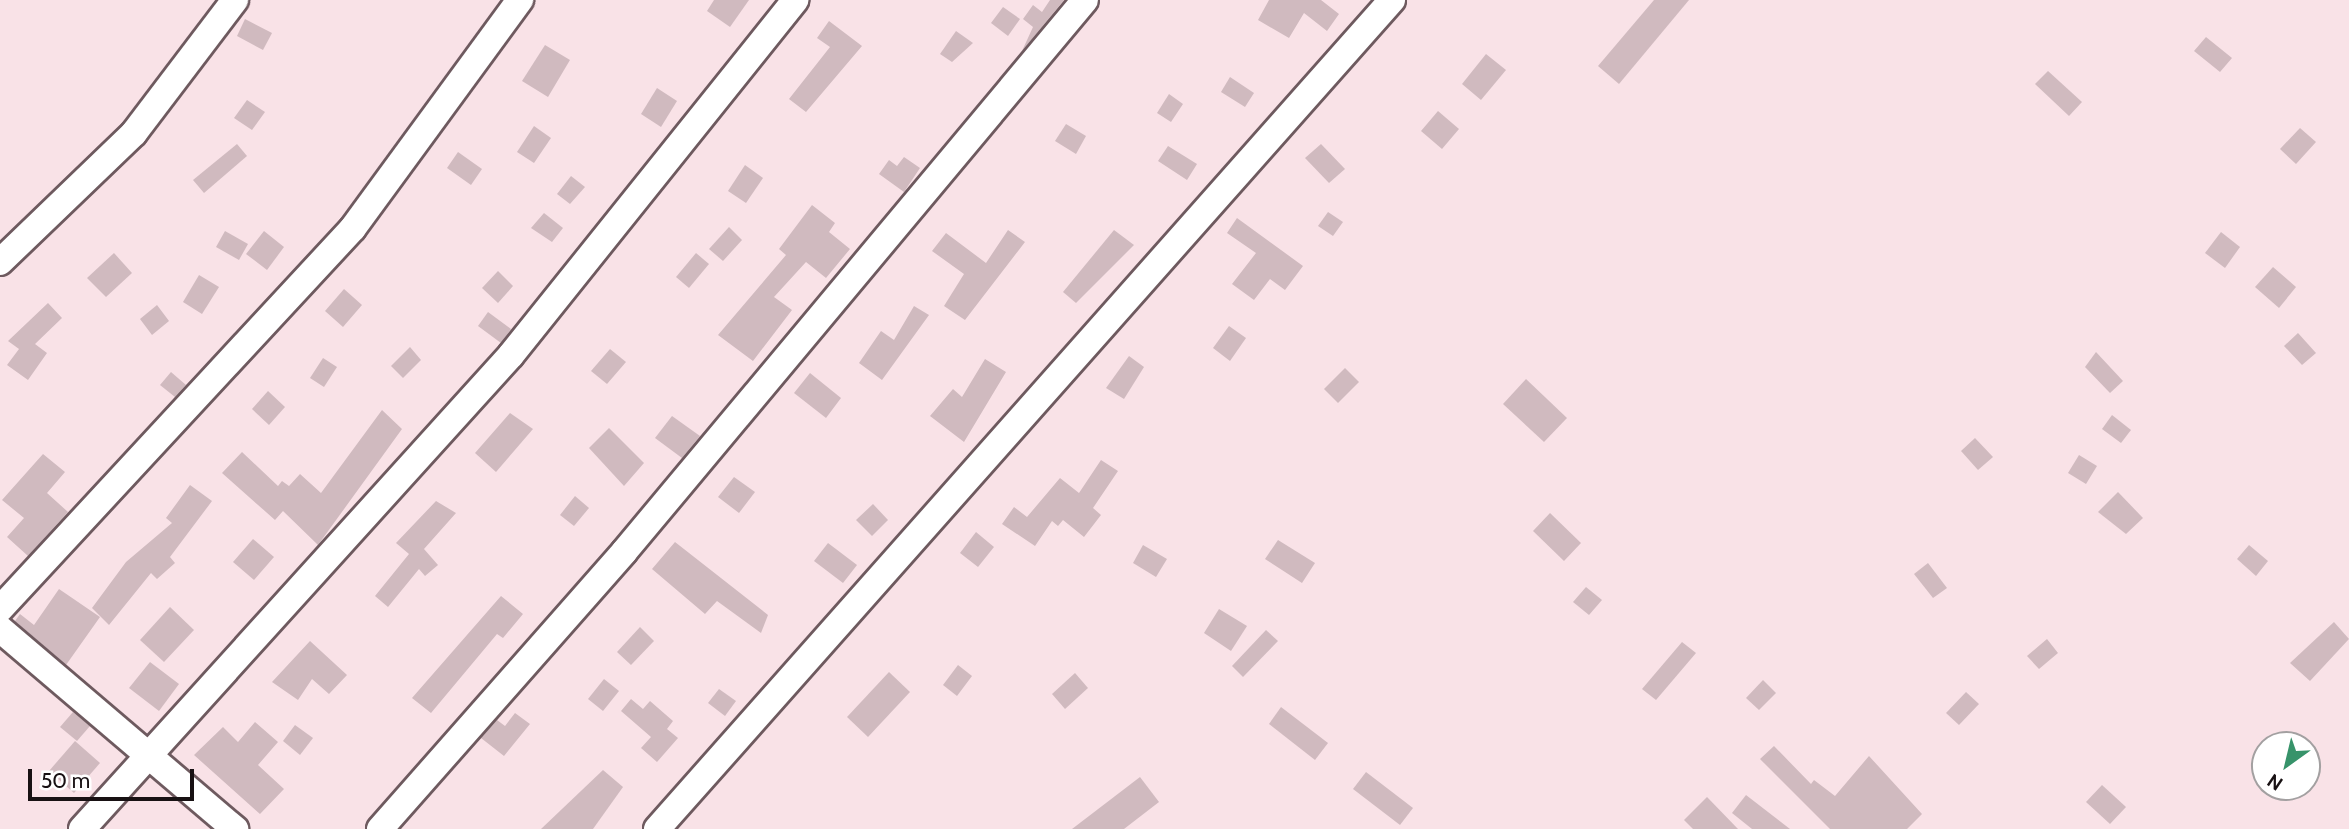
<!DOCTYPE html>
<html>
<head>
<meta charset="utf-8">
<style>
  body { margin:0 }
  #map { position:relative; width:2349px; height:829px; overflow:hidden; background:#f9e2e7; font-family:Cabin,sans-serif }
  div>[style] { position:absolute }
  .building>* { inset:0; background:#d0babf }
  .roads { filter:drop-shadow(2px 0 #6e5a5f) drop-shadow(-2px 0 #6e5a5f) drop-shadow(0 2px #6e5a5f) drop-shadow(0 -2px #6e5a5f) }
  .minor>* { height:26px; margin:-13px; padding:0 13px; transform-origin:13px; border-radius:13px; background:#fff }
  span { translate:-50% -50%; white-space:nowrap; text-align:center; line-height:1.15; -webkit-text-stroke:6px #fff; paint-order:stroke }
  .north { position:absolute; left:2251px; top:731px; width:70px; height:70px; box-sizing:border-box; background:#fff; border:2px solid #a3a0a1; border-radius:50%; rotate:214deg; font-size:19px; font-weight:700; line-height:28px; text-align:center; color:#181113 }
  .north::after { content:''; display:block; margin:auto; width:24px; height:32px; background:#37936a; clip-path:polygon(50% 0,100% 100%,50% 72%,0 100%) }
  .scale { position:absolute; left:28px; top:769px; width:166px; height:32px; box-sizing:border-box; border:4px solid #181113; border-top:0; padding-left:9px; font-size:21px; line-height:24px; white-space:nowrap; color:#181113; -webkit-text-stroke:5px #fff; paint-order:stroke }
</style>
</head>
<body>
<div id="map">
  <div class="building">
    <div style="clip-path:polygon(714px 0,749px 0,730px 27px,707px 11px)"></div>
    <div style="clip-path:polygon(1050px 0,1064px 0,1022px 51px,1033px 27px,1023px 19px,1033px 5px,1042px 12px)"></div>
    <div style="clip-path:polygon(1269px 0,1321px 0,1339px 14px,1327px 31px,1304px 13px,1289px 38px,1258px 20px)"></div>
    <div style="clip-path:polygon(1654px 0,1689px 0,1619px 84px,1598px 66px)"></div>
    <div style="clip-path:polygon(1003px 7px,1020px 19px,1008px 36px,991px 23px)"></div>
    <div style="clip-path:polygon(245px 19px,272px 33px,263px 50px,237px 36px)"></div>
    <div style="clip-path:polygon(829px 21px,862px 46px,806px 112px,789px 99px,830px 47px,817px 38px)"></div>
    <div style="clip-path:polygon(956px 31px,973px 43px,952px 62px,940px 54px)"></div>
    <div style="clip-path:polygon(2206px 37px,2232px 58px,2220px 72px,2194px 51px)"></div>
    <div style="clip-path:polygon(545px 45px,570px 60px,548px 97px,522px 81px)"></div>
    <div style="clip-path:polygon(1486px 54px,1506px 70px,1481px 100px,1462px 84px)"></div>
    <div style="clip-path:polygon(2048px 71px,2082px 102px,2069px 116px,2035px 84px)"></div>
    <div style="clip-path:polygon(1230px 77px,1254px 93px,1245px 107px,1221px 92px)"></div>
    <div style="clip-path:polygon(657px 88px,677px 101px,661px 127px,641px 114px)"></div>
    <div style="clip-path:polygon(1169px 94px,1183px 104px,1171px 122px,1157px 113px)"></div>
    <div style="clip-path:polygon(247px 100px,265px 112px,252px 130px,234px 118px)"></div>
    <div style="clip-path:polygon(1438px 111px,1459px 129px,1442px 149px,1421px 131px)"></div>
    <div style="clip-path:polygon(1066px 124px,1086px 136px,1076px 154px,1055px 141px)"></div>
    <div style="clip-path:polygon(534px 126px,551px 138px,534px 163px,517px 152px)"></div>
    <div style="clip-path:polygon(2300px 128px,2316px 142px,2296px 164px,2280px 149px)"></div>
    <div style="clip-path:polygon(237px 144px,247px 156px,204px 193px,193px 180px)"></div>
    <div style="clip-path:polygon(1321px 144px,1345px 169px,1329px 183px,1305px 158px)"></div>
    <div style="clip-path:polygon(1168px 146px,1197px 164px,1187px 180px,1158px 161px)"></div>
    <div style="clip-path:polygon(458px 152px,482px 169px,471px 185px,447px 168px)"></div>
    <div style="clip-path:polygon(904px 157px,920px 168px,904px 192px,879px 174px,889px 160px,897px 166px)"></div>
    <div style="clip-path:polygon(745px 165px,763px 178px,746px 203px,728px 191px)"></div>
    <div style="clip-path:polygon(571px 176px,585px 187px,570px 204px,557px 194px)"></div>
    <div style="clip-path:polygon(812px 205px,835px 223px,829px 232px,850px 249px,826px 278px,806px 262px,774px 297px,792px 310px,753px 361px,718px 335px,786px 255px,779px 249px)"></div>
    <div style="clip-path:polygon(1328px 212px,1343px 222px,1333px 236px,1318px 226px)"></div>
    <div style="clip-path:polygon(544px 213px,563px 228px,552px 242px,531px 228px)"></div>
    <div style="clip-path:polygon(1237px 218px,1303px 266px,1285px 290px,1270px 279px,1254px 300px,1232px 284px,1256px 253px,1227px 233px)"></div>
    <div style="clip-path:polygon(729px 227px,742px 240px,723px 261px,709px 249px)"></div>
    <div style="clip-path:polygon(1008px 230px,1025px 242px,965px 320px,944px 306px,964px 274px,932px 251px,946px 233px,986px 263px)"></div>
    <div style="clip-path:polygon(1114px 230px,1134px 245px,1076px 303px,1063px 292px)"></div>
    <div style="clip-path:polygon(225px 231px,248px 244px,239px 260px,216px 247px)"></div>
    <div style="clip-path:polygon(264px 231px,284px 247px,267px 270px,246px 254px)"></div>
    <div style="clip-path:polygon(2221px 232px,2240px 247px,2225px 268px,2205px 253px)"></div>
    <div style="clip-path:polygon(114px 253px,132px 273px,106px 297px,87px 278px)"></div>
    <div style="clip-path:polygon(696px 253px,709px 264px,689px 288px,676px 277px)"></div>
    <div style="clip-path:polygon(2273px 267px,2296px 287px,2279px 308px,2255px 287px)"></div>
    <div style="clip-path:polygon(498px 271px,513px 286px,498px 303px,482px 288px)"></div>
    <div style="clip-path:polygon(199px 275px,219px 287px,202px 314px,183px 302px)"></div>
    <div style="clip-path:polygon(344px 289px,362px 305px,343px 327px,325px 311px)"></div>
    <div style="clip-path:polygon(48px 303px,62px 318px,35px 344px,47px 353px,28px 380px,7px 365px,19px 349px,8px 341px)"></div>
    <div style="clip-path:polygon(157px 305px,169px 321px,152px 335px,140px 319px)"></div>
    <div style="clip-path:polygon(914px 306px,929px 315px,882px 380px,859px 363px,881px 331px,894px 340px)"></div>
    <div style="clip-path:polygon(488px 312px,511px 329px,501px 343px,478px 326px)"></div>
    <div style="clip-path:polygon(1229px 326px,1246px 338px,1230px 361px,1213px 348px)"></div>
    <div style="clip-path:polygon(2298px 333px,2316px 353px,2302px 365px,2284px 346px)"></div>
    <div style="clip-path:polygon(410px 347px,421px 360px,403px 378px,391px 366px)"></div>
    <div style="clip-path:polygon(610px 349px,626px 362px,607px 384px,591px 371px)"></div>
    <div style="clip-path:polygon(2096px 352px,2123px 381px,2110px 393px,2085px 367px)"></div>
    <div style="clip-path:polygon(1129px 356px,1144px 367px,1124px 399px,1106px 388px)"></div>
    <div style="clip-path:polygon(323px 358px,337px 367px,324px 387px,310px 378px)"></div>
    <div style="clip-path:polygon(985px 359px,1006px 372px,964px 442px,930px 416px,953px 389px,962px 397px)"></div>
    <div style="clip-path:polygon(1345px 368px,1359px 382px,1338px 403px,1324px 389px)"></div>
    <div style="clip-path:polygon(171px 372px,186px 385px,175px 397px,160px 385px)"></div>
    <div style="clip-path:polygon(810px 373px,841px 398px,826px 418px,794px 393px)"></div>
    <div style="clip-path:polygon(1526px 379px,1567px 418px,1544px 442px,1503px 404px)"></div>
    <div style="clip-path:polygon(268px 391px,285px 407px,269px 425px,252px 409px)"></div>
    <div style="clip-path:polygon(382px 410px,402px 429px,318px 545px,283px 511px,275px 520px,222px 473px,242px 452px,278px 486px,282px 481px,289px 486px,300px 474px,321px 493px)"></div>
    <div style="clip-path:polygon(510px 413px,533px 429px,496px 472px,475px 453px)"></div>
    <div style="clip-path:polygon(2112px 415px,2131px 430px,2121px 443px,2102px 429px)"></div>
    <div style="clip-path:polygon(672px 416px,700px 436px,682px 458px,655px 438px)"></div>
    <div style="clip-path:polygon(609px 428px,644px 463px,624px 486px,589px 448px)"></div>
    <div style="clip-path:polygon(1975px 438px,1993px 457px,1978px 470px,1961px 451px)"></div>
    <div style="clip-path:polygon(43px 454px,65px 472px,47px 493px,68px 512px,28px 556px,7px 537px,24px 518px,2px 500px)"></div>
    <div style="clip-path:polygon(2079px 455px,2097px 466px,2086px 484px,2068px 473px)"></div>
    <div style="clip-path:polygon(1101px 460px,1118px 471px,1093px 508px,1101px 515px,1084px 537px,1063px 520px,1058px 526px,1052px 521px,1035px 546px,1002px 524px,1014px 507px,1027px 517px,1060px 478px,1079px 493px)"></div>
    <div style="clip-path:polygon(734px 477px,755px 492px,739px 513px,718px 497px)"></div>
    <div style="clip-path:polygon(190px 485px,212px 501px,170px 557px,175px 563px,157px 579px,151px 573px,109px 625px,92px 608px,126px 562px,172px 523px,166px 518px)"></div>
    <div style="clip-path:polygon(2118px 492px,2143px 518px,2126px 534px,2098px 512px)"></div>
    <div style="clip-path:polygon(575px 496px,589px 508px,574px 526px,560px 515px)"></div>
    <div style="clip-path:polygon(436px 501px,456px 513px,424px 549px,438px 565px,425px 576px,419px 569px,388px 607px,375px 596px,409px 554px,396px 543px)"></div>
    <div style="clip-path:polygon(873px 504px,888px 520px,872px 536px,856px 520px)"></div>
    <div style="clip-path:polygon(1550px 513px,1581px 543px,1564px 561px,1533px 531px)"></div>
    <div style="clip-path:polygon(976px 532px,994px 547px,978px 567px,960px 553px)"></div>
    <div style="clip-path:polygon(253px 539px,274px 557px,254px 580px,233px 562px)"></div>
    <div style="clip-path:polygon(1278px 540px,1315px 563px,1302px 583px,1265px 559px)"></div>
    <div style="clip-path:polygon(675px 542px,768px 615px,761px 633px,717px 601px,705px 614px,652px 569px)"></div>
    <div style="clip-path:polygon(828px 543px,857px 565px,843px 583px,814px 561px)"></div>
    <div style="clip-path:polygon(1143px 545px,1167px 559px,1156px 577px,1133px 563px)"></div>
    <div style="clip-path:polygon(2249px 545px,2268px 561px,2256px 576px,2237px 559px)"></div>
    <div style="clip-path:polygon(1928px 563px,1947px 588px,1933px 598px,1914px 574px)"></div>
    <div style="clip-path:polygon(1586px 587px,1602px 600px,1589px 615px,1573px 602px)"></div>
    <div style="clip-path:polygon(59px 589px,100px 617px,66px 665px,15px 621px,20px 614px,34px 625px)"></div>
    <div style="clip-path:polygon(501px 596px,523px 614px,503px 638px,497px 634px,431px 713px,412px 698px)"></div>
    <div style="clip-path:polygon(170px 607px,194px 630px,164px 662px,140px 640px)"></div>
    <div style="clip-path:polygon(1219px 609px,1247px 626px,1231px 651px,1204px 633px)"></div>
    <div style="clip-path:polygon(2334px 622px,2349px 639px,2310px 681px,2290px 663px)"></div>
    <div style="clip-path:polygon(640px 627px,654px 641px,631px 665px,617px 652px)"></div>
    <div style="clip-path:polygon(1266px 630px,1278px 641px,1243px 677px,1232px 666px)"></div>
    <div style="clip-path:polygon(2047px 639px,2058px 653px,2039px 669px,2027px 656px)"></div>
    <div style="clip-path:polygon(310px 641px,347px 675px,329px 694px,312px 679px,298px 700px,272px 682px)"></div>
    <div style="clip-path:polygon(1682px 642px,1696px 653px,1656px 700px,1642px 689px)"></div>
    <div style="clip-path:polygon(150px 662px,179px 684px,159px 711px,129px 688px)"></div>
    <div style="clip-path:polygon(958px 665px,972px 676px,957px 696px,943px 685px)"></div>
    <div style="clip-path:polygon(889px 672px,910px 692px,868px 737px,847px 717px)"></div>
    <div style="clip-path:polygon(1075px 673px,1088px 688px,1065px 709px,1052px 694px)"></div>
    <div style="clip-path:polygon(604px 679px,619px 691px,603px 711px,588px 699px)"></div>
    <div style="clip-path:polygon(1763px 680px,1776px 693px,1759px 710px,1746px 698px)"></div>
    <div style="clip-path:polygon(719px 689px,736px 701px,725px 716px,708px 703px)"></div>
    <div style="clip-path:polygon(1966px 692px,1979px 704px,1959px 725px,1946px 713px)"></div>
    <div style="clip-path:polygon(631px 699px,643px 709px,650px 701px,673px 721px,667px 729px,678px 738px,657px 762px,641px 748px,651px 737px,621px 711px)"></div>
    <div style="clip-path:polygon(1281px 707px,1328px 743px,1315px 760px,1269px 724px)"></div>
    <div style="clip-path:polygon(73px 712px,90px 726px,77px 741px,60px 727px)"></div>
    <div style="clip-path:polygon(515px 713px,530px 724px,504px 756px,481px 738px,497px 720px,505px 726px)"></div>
    <div style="clip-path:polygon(255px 722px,278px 742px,258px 765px,284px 789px,260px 814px,194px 755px,223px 727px,238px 742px)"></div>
    <div style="clip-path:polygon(295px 725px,313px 738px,300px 755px,283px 741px)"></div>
    <div style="clip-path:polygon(75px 741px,100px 763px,74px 793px,49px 771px)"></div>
    <div style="clip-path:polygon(1774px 746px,1811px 784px,1814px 780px,1835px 796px,1869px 756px,1922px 814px,1907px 829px,1830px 829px,1760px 759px)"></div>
    <div style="clip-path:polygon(603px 770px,623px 787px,593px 829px,541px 829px)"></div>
    <div style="clip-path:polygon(1366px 772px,1413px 808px,1400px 825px,1353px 789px)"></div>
    <div style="clip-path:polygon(1140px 777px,1159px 802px,1124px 829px,1072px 829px)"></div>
    <div style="clip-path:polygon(2102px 785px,2126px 807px,2110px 824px,2086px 802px)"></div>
    <div style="clip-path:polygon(1746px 795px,1790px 829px,1752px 829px,1732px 813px)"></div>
    <div style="clip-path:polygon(1707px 797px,1738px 829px,1693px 829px,1684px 820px)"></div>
  </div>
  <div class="roads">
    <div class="minor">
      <div style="left:0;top:262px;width:186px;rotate:-43.9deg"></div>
      <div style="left:134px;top:133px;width:167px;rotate:-52.8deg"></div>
      <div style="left:0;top:609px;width:519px;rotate:-47.18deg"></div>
      <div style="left:353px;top:228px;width:283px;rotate:-53.8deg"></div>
      <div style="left:0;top:629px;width:309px;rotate:40.4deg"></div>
      <div style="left:82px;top:829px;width:639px;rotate:-47.85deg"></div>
      <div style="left:511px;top:355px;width:455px;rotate:-51.3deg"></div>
      <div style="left:380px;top:829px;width:369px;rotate:-48.6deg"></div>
      <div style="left:624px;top:552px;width:719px;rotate:-50.13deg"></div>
      <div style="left:657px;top:829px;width:1108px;rotate:-48.44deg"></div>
    </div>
  </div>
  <div class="north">N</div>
  <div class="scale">50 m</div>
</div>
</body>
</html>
